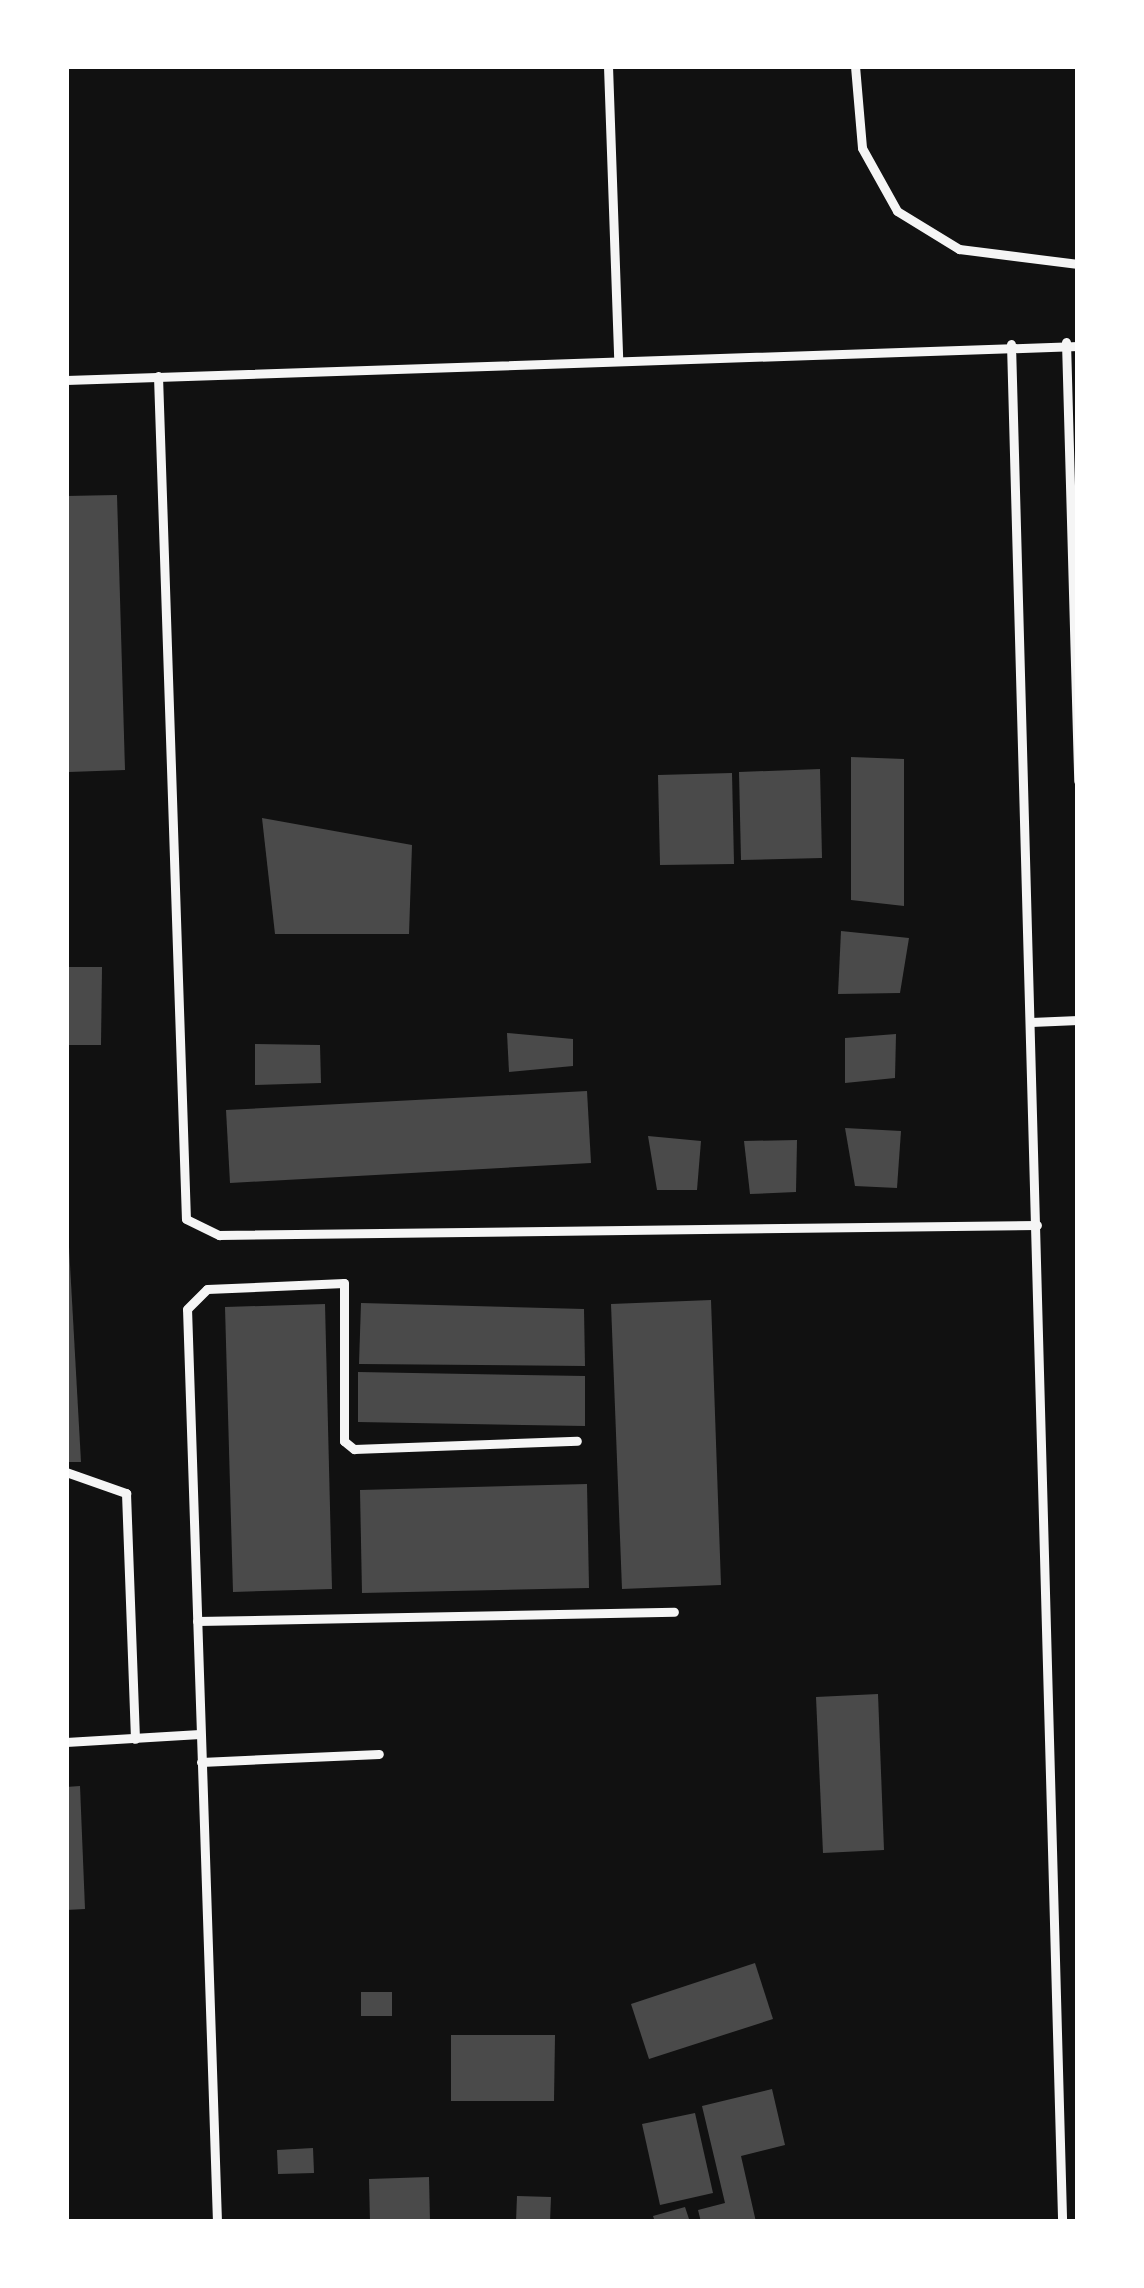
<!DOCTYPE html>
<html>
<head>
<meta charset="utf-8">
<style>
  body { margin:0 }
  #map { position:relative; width:1144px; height:2288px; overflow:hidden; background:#111; font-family:"Fira Sans",sans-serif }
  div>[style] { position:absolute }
  .building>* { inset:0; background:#4a4a4a }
  .service>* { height:9px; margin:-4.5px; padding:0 4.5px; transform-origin:4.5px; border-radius:4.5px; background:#f5f5f5 }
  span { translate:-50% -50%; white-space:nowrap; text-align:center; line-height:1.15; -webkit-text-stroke:12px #fff; paint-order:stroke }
  .frame { position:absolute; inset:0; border:69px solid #fff; pointer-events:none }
</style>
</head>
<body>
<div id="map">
  <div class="building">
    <div style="clip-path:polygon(117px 495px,125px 770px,69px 772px,66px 496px)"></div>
    <div style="clip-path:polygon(851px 757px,904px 759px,904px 906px,851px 900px)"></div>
    <div style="clip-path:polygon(820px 769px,822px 858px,741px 860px,739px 772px)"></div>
    <div style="clip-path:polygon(732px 773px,734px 864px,660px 865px,658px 775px)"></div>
    <div style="clip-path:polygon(262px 818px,412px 845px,409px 934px,275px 934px)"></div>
    <div style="clip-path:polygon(841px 931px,909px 938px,900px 993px,838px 994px)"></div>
    <div style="clip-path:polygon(66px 967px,102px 967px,101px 1045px,66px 1045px)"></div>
    <div style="clip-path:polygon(507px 1033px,573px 1039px,573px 1066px,509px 1072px)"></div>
    <div style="clip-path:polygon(896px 1034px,895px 1078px,845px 1083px,845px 1038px)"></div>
    <div style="clip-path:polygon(255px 1044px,320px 1045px,321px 1083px,255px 1085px)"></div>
    <div style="clip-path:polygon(587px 1091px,591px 1163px,230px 1183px,226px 1110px)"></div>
    <div style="clip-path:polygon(845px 1128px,901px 1131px,897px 1188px,855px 1186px)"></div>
    <div style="clip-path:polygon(648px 1136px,701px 1141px,697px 1190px,657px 1190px)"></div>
    <div style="clip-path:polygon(797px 1140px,796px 1192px,750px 1194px,744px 1141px)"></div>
    <div style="clip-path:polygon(66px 1193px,81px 1462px,66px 1462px)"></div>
    <div style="clip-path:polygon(711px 1300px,721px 1585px,622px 1589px,611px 1304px)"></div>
    <div style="clip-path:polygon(361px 1303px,584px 1309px,585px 1366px,359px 1364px)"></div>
    <div style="clip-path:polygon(325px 1304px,332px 1589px,233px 1592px,225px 1307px)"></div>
    <div style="clip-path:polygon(358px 1372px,585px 1376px,585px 1426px,358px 1422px)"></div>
    <div style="clip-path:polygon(587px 1484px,589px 1588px,362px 1593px,360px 1490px)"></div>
    <div style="clip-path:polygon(878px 1694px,884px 1850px,823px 1853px,816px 1697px)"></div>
    <div style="clip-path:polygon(80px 1786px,85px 1909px,66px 1910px,66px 1787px)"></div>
    <div style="clip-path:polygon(755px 1963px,773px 2019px,649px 2059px,631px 2004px)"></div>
    <div style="clip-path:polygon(361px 1992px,392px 1992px,392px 2016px,361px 2016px)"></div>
    <div style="clip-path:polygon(451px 2035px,555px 2035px,554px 2101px,451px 2101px)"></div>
    <div style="clip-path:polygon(772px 2089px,785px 2145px,741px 2156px,756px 2222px,701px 2222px,698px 2210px,725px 2203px,702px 2106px)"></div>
    <div style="clip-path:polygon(695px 2113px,713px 2193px,660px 2205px,642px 2124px)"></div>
    <div style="clip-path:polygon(313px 2148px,314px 2173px,278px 2174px,277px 2150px)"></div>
    <div style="clip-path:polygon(429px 2177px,430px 2222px,370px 2222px,369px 2179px)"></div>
    <div style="clip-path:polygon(517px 2196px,551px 2197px,550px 2222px,516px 2222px)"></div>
    <div style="clip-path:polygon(685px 2207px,690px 2222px,655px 2222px,653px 2216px)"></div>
  </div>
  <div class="service">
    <div style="left:608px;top:66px;width:291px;rotate:88deg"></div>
    <div style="left:855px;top:66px;width:82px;rotate:85.1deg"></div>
    <div style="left:862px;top:148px;width:72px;rotate:60.9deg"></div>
    <div style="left:897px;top:211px;width:73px;rotate:31.5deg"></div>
    <div style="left:959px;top:249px;width:120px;rotate:7.2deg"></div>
    <div style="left:1066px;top:342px;width:439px;rotate:88.4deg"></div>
    <div style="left:1011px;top:344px;width:1879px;rotate:88.44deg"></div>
    <div style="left:158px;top:376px;width:843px;rotate:88.1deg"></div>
    <div style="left:186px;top:1219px;width:37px;rotate:26deg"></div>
    <div style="left:219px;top:1235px;width:818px;rotate:-0.7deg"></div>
    <div style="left:66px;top:380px;width:1013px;rotate:-1.92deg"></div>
    <div style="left:1031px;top:1022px;width:47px;rotate:-2.4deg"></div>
    <div style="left:66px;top:1472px;width:64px;rotate:19.3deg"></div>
    <div style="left:126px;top:1493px;width:246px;rotate:87.9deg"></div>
    <div style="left:197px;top:1621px;width:477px;rotate:-1.1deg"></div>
    <div style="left:66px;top:1742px;width:134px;rotate:-3.4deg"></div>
    <div style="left:201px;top:1762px;width:178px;rotate:-2.6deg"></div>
    <div style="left:217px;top:2222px;width:913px;rotate:-91.88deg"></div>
    <div style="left:187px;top:1309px;width:28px;rotate:-45deg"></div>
    <div style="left:207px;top:1289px;width:137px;rotate:-2.5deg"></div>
    <div style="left:344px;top:1283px;width:158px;rotate:90deg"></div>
    <div style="left:344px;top:1441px;width:13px;rotate:39deg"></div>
    <div style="left:354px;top:1449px;width:223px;rotate:-2.1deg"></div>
  </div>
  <div class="frame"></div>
</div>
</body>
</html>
